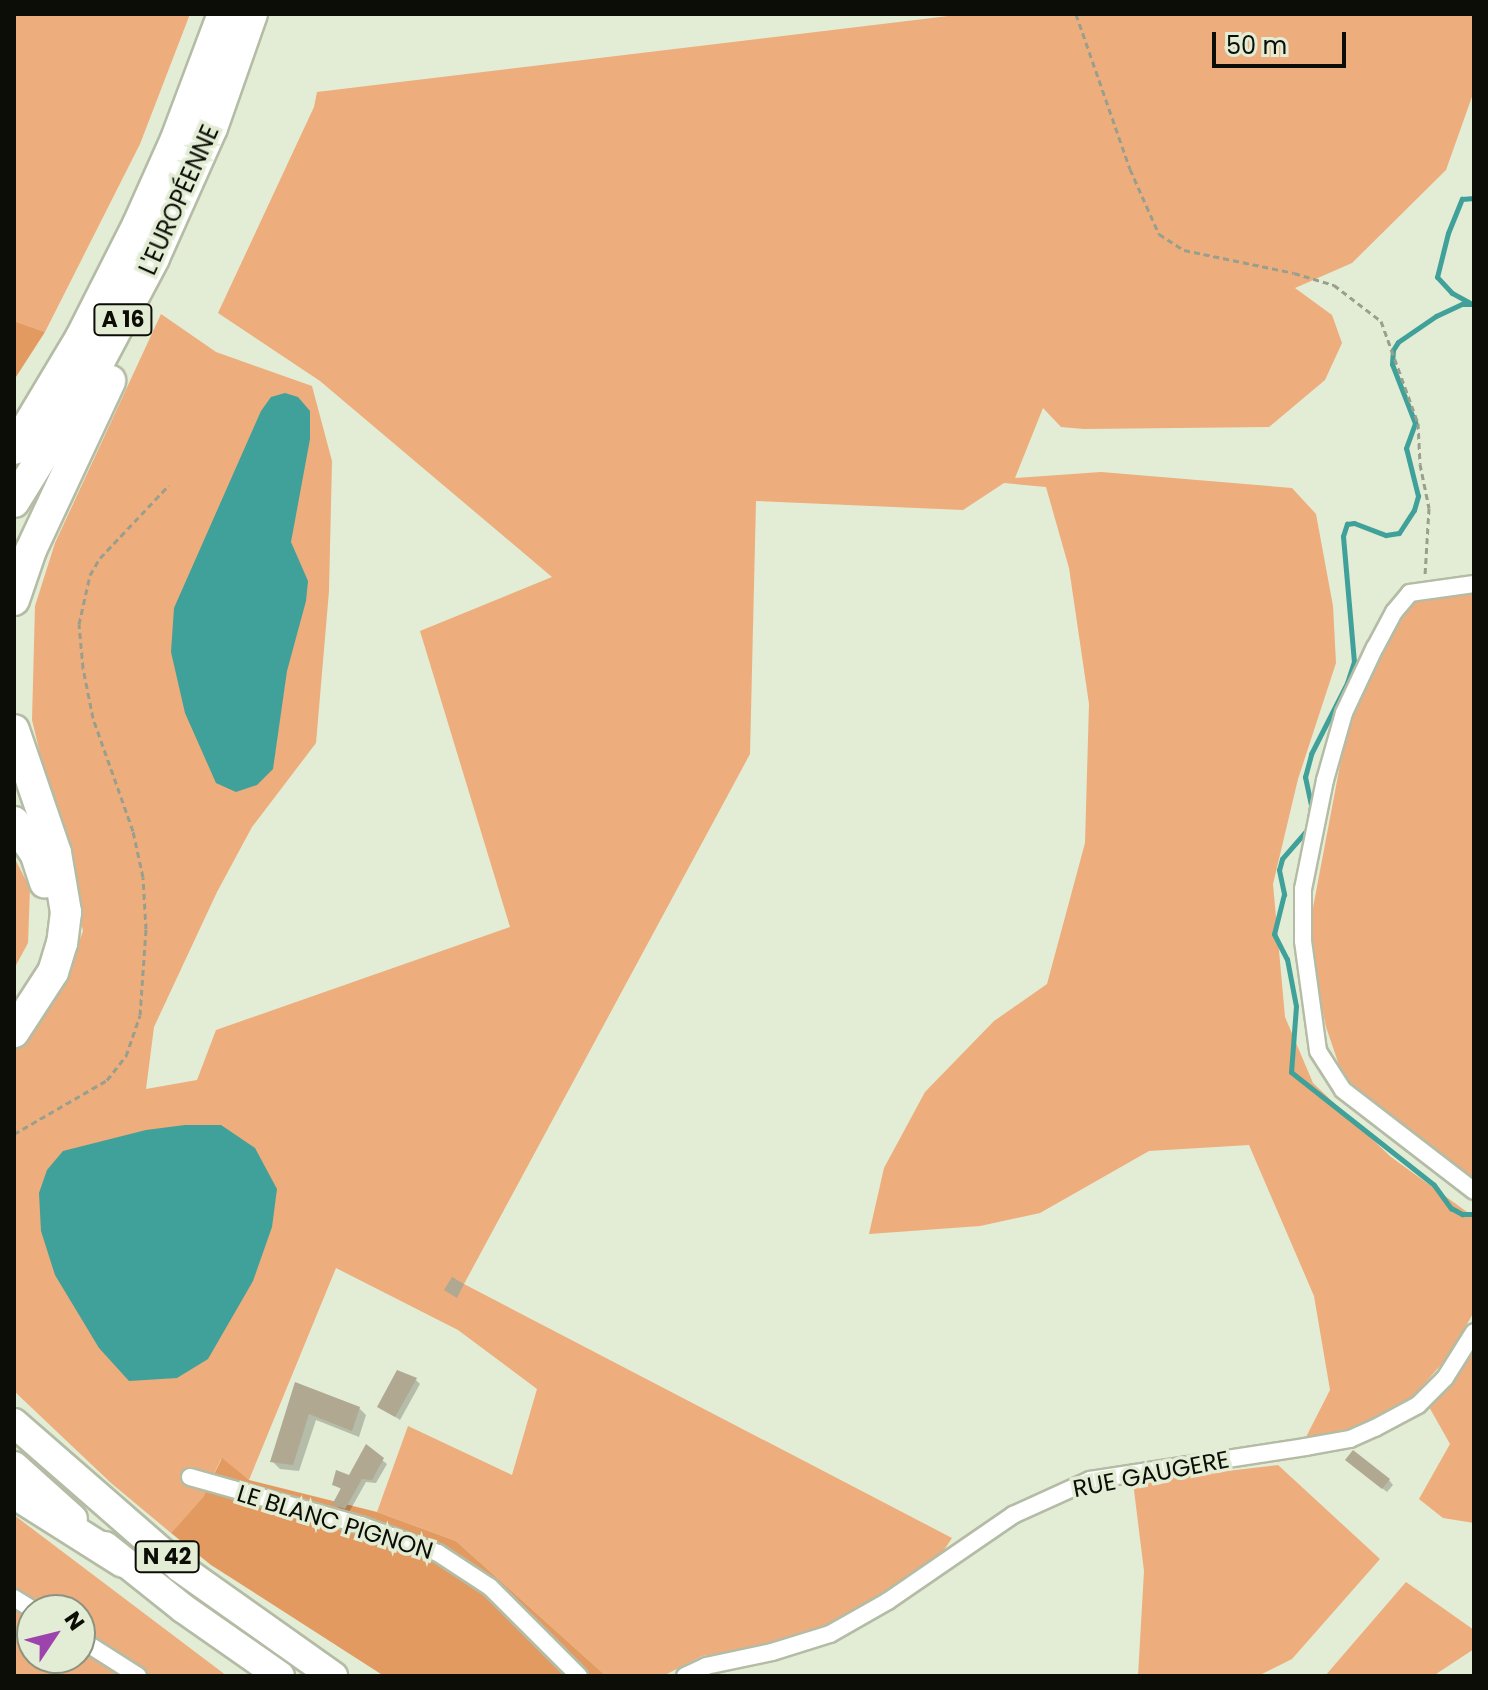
<!DOCTYPE html>
<html>
<head>
<meta charset="utf-8">
<style>
  body { margin:0 }
  #map { position:relative; width:1488px; height:1690px; overflow:hidden; background:#e3ecd4; font-family:Poppins,sans-serif }
  div>[style] { position:absolute }
  .green>* { inset:0; background:#edad7c }
  .forest>* { inset:0; background:#e39a61 }
  .water>* { inset:0; background:#3fa199 }
  .shadow>* { inset:0; background:#0003 }
  .stream>* { height:5px; margin:-2.5px; padding:0 2.5px; transform-origin:2.5px; border-radius:2.5px; background:#3fa199 }
  .building>* { inset:0; background:#b0a891 }
  .path>* { height:3px; margin-top:-1.5px; transform-origin:0; background:repeating-linear-gradient(90deg,#999f8d 0 6px,transparent 0 10px) }
  .roads { filter:drop-shadow(2px 0 #b4bca5) drop-shadow(-2px 0 #b4bca5) drop-shadow(0 2px #b4bca5) drop-shadow(0 -2px #b4bca5) }
  .minor>* { height:16px; margin:-8px; padding:0 8px; transform-origin:8px; border-radius:8px; background:#fff }
  .trunk>* { height:28px; margin:-14px; padding:0 14px; transform-origin:14px; border-radius:14px; background:#fff }
  .motorway>* { height:30px; margin:-15px; padding:0 15px; transform-origin:15px; border-radius:15px; background:#fff }
  span { translate:-50% -50%; white-space:nowrap; text-align:center; line-height:1.15; -webkit-text-stroke:7px #e3ecd4; paint-order:stroke }
  .shield-label span { padding:2px 6px; background:#e3ecd4; border:2px solid; border-radius:6px; -webkit-text-stroke-width:0 }
  .shield-label { font-size:22px; color:#0b0d06; font-weight:700 }
  .street-label { font-size:24px; color:#0b0d06 }
  .frame { position:absolute; inset:0; border:16px solid #0b0d06; pointer-events:none }
  .north { position:absolute; left:16px; top:1594px; width:80px; height:80px; box-sizing:border-box; background:#e3ecd4; border:2px solid #8d9382; border-radius:50%; rotate:55deg; font-size:22px; font-weight:700; line-height:32px; text-align:center; color:#0b0d06 }
  .north::after { content:''; display:block; margin:auto; width:28px; height:36px; background:#9d43ae; clip-path:polygon(50% 0,100% 100%,50% 72%,0 100%) }
  .scale { position:absolute; left:1212px; top:32px; width:134px; height:36px; box-sizing:border-box; border:4px solid #0b0d06; border-top:0; padding-left:10px; font-size:24px; line-height:28px; white-space:nowrap; color:#0b0d06; -webkit-text-stroke:6px #e3ecd4; paint-order:stroke }
</style>
</head>
<body>
<div id="map">
  <div class="green">
    <div style="clip-path:polygon(14px 14px,190px 14px,140px 144px,45px 332px,14px 321px)"></div>
    <div style="clip-path:polygon(965px 14px,1474px 14px,1474px 91px,1446px 170px,1352px 263px,1295px 288px,1332px 315px,1342px 343px,1325px 380px,1269px 427px,1084px 429px,1061px 427px,1043px 408px,1015px 478px,1101px 472px,1292px 488px,1316px 514px,1333px 606px,1336px 663px,1298px 779px,1273px 884px,1285px 1017px,1313px 1083px,1391px 1157px,1474px 1217px,1474px 1312px,1447px 1358px,1409px 1401px,1379px 1419px,1329px 1436px,1305px 1439px,1330px 1390px,1314px 1296px,1249px 1145px,1149px 1151px,1040px 1213px,980px 1226px,869px 1234px,884px 1168px,925px 1092px,994px 1021px,1047px 984px,1085px 843px,1089px 704px,1069px 568px,1046px 487px,1004px 483px,963px 510px,756px 501px,750px 754px,464px 1284px,952px 1538px,936px 1562px,840px 1618px,786px 1644px,702px 1656px,663px 1676px,606px 1676px,456px 1541px,377px 1512px,408px 1426px,512px 1475px,537px 1389px,458px 1330px,336px 1268px,249px 1480px,221px 1459px,203px 1497px,171px 1533px,111px 1483px,14px 1391px,14px 1050px,60px 992px,83px 931px,32px 720px,35px 606px,55px 543px,161px 314px,216px 352px,312px 386px,332px 461px,329px 591px,316px 743px,252px 827px,217px 892px,154px 1027px,146px 1089px,197px 1080px,216px 1030px,510px 927px,420px 631px,552px 577px,320px 381px,218px 313px,314px 107px,317px 92px)"></div>
    <div style="clip-path:polygon(1474px 584px,1474px 1187px,1355px 1090px,1339px 1065px,1326px 1027px,1312px 960px,1312px 913px,1341px 760px,1363px 673px,1410px 593px)"></div>
    <div style="clip-path:polygon(14px 857px,30px 888px,28px 943px,14px 969px)"></div>
    <div style="clip-path:polygon(1474px 1345px,1474px 1523px,1443px 1518px,1419px 1499px,1450px 1444px,1428px 1405px)"></div>
    <div style="clip-path:polygon(1278px 1465px,1380px 1559px,1292px 1659px,1258px 1676px,1138px 1676px,1144px 1571px,1133px 1482px)"></div>
    <div style="clip-path:polygon(evenodd,14px 1515px,227px 1676px,14px 1676px,14px 1515px,32px 1610px,80px 1610px,80px 1658px,32px 1658px,32px 1610px)"></div>
    <div style="clip-path:polygon(1406px 1582px,1474px 1630px,1474px 1649px,1433px 1676px,1325px 1676px)"></div>
  </div>
  <div class="forest">
    <div style="clip-path:polygon(14px 321px,45px 332px,14px 380px)"></div>
    <div style="clip-path:polygon(222px 1458px,249px 1480px,377px 1512px,456px 1541px,606px 1676px,384px 1676px,211px 1565px,171px 1533px,203px 1497px)"></div>
  </div>
  <div class="water">
    <div style="clip-path:polygon(285px 393px,298px 397px,310px 411px,310px 439px,291px 542px,308px 581px,306px 601px,287px 671px,273px 769px,257px 785px,236px 792px,216px 783px,185px 713px,171px 652px,174px 608px,261px 411px,271px 397px)"></div>
    <div style="clip-path:polygon(185px 1125px,221px 1125px,255px 1148px,277px 1189px,272px 1227px,253px 1281px,208px 1359px,177px 1378px,129px 1381px,99px 1348px,55px 1275px,41px 1231px,39px 1193px,47px 1170px,63px 1151px,146px 1130px)"></div>
  </div>
  <div class="shadow">
    <div style="clip-path:polygon(416px 1380px,420px 1384px,400px 1420px,379px 1406px)"></div>
    <div style="clip-path:polygon(296px 1385px,359px 1408px,366px 1415px,359px 1437px,316px 1420px,299px 1471px,280px 1469px,273px 1462px)"></div>
    <div style="clip-path:polygon(382px 1460px,387px 1464px,376px 1483px,366px 1482px,349px 1512px,339px 1508px,335px 1504px,343px 1490px,334px 1485px)"></div>
    <div style="clip-path:polygon(1351px 1464px,1389px 1480px,1393px 1485px,1387px 1492px)"></div>
  </div>
  <div class="stream">
    <div style="left:1309px;top:820px;width:15px;rotate:-82deg"></div>
    <div style="left:1311px;top:805px;width:29px;rotate:-102deg"></div>
    <div style="left:1305px;top:777px;width:24px;rotate:-75deg"></div>
    <div style="left:1311px;top:754px;width:80px;rotate:-63.1deg"></div>
    <div style="left:1347px;top:683px;width:22px;rotate:-72deg"></div>
    <div style="left:1354px;top:662px;width:126px;rotate:-95deg"></div>
    <div style="left:1343px;top:536px;width:13px;rotate:-72deg"></div>
    <div style="left:1347px;top:524px;width:7px;rotate:-8deg"></div>
    <div style="left:1354px;top:523px;width:34px;rotate:21deg"></div>
    <div style="left:1386px;top:535px;width:13px;rotate:-9deg"></div>
    <div style="left:1399px;top:533px;width:27px;rotate:-57deg"></div>
    <div style="left:1414px;top:510px;width:15px;rotate:-74deg"></div>
    <div style="left:1418px;top:496px;width:49px;rotate:-104deg"></div>
    <div style="left:1406px;top:448px;width:27px;rotate:-70deg"></div>
    <div style="left:1415px;top:423px;width:63px;rotate:-111.3deg"></div>
    <div style="left:1392px;top:364px;width:14px;rotate:-86deg"></div>
    <div style="left:1393px;top:350px;width:9px;rotate:-58deg"></div>
    <div style="left:1398px;top:342px;width:46px;rotate:-34.4deg"></div>
    <div style="left:1436px;top:316px;width:29px;rotate:-25deg"></div>
    <div style="left:1462px;top:304px;width:10px"></div>
    <div style="left:1472px;top:304px;width:23px;rotate:-151deg"></div>
    <div style="left:1452px;top:293px;width:22px;rotate:-133deg"></div>
    <div style="left:1437px;top:277px;width:45px;rotate:-76deg"></div>
    <div style="left:1448px;top:233px;width:37px;rotate:-68deg"></div>
    <div style="left:1462px;top:199px;width:12px;rotate:-5deg"></div>
    <div style="left:1307px;top:830px;width:38px;rotate:131deg"></div>
    <div style="left:1282px;top:859px;width:11px;rotate:105deg"></div>
    <div style="left:1279px;top:870px;width:25px;rotate:78deg"></div>
    <div style="left:1284px;top:894px;width:41px;rotate:104deg"></div>
    <div style="left:1274px;top:934px;width:28px;rotate:63deg"></div>
    <div style="left:1287px;top:959px;width:48px;rotate:79.2deg"></div>
    <div style="left:1296px;top:1006px;width:66px;rotate:94.3deg"></div>
    <div style="left:1291px;top:1072px;width:182px;rotate:38.3deg"></div>
    <div style="left:1434px;top:1185px;width:29px;rotate:54deg"></div>
    <div style="left:1451px;top:1208px;width:13px;rotate:29deg"></div>
    <div style="left:1462px;top:1214px;width:12px"></div>
  </div>
  <div class="building">
    <div style="clip-path:polygon(452px 1277px,464px 1284px,457px 1298px,444px 1290px)"></div>
    <div style="clip-path:polygon(397px 1370px,417px 1378px,395px 1417px,377px 1407px)"></div>
    <div style="clip-path:polygon(295px 1382px,360px 1407px,352px 1431px,309px 1414px,293px 1465px,270px 1462px)"></div>
    <div style="clip-path:polygon(366px 1444px,384px 1458px,372px 1480px,362px 1479px,345px 1509px,336px 1506px,332px 1505px,341px 1488px,332px 1485px,336px 1470px,349px 1475px)"></div>
    <div style="clip-path:polygon(1353px 1450px,1390px 1479px,1382px 1489px,1345px 1460px)"></div>
  </div>
  <div class="path">
    <div style="left:1076px;top:14px;width:164px;rotate:70.8deg"></div>
    <div style="left:1130px;top:169px;width:71px;rotate:66deg"></div>
    <div style="left:1159px;top:234px;width:30px;rotate:33deg"></div>
    <div style="left:1184px;top:250px;width:112px;rotate:11.8deg"></div>
    <div style="left:1294px;top:273px;width:42px;rotate:16.7deg"></div>
    <div style="left:1334px;top:285px;width:59px;rotate:37.5deg"></div>
    <div style="left:1381px;top:321px;width:109px;rotate:70.1deg"></div>
    <div style="left:1418px;top:423px;width:41px;rotate:87.2deg"></div>
    <div style="left:1420px;top:464px;width:45px;rotate:78.4deg"></div>
    <div style="left:1429px;top:508px;width:67px;rotate:93.4deg"></div>
    <div style="left:14px;top:1134px;width:108px;rotate:-30.1deg"></div>
    <div style="left:107px;top:1080px;width:31px;rotate:-52deg"></div>
    <div style="left:126px;top:1056px;width:43px;rotate:-71.1deg"></div>
    <div style="left:140px;top:1015px;width:86px;rotate:-86deg"></div>
    <div style="left:146px;top:929px;width:52px;rotate:-93.3deg"></div>
    <div style="left:143px;top:877px;width:47px;rotate:-102.3deg"></div>
    <div style="left:133px;top:831px;width:120px;rotate:-109.5deg"></div>
    <div style="left:93px;top:718px;width:51px;rotate:-101.3deg"></div>
    <div style="left:83px;top:668px;width:44px;rotate:-95.2deg"></div>
    <div style="left:79px;top:624px;width:50px;rotate:-77.3deg"></div>
    <div style="left:90px;top:575px;width:20px;rotate:-60deg"></div>
    <div style="left:100px;top:558px;width:100px;rotate:-46.6deg"></div>
  </div>
  <div class="roads">
    <div class="minor">
      <div style="left:1474px;top:584px;width:65px;rotate:172deg"></div>
      <div style="left:1410px;top:593px;width:25px;rotate:130deg"></div>
      <div style="left:1394px;top:612px;width:40px;rotate:118deg"></div>
      <div style="left:1375px;top:647px;width:73px;rotate:115.2deg"></div>
      <div style="left:1344px;top:713px;width:70px;rotate:105.8deg"></div>
      <div style="left:1325px;top:780px;width:111px;rotate:101.4deg"></div>
      <div style="left:1303px;top:889px;width:52px;rotate:90deg"></div>
      <div style="left:1303px;top:941px;width:111px;rotate:82.2deg"></div>
      <div style="left:1318px;top:1051px;width:46px;rotate:57.3deg"></div>
      <div style="left:1343px;top:1090px;width:165px;rotate:37.6deg"></div>
      <div style="left:190px;top:1477px;width:178px;rotate:15.7deg"></div>
      <div style="left:361px;top:1525px;width:82px;rotate:20deg"></div>
      <div style="left:438px;top:1553px;width:62px;rotate:33.2deg"></div>
      <div style="left:490px;top:1587px;width:126px;rotate:45deg"></div>
      <div style="left:14px;top:1598px;width:22px;rotate:32deg"></div>
      <div style="left:80px;top:1639px;width:69px;rotate:32.5deg"></div>
      <div style="left:685px;top:1676px;width:23px;rotate:-25deg"></div>
      <div style="left:706px;top:1666px;width:67px;rotate:-12deg"></div>
      <div style="left:772px;top:1652px;width:61px;rotate:-17.2deg"></div>
      <div style="left:830px;top:1634px;width:67px;rotate:-29.6deg"></div>
      <div style="left:888px;top:1601px;width:152px;rotate:-34.5deg"></div>
      <div style="left:1013px;top:1515px;width:85px;rotate:-24.4deg"></div>
      <div style="left:1090px;top:1480px;width:218px;rotate:-8.7deg"></div>
      <div style="left:1305px;top:1447px;width:46px;rotate:-10.1deg"></div>
      <div style="left:1350px;top:1439px;width:27px;rotate:-24deg"></div>
      <div style="left:1375px;top:1428px;width:49px;rotate:-28.1deg"></div>
      <div style="left:1418px;top:1405px;width:38px;rotate:-45deg"></div>
      <div style="left:1445px;top:1378px;width:54px;rotate:-57.8deg"></div>
    </div>
    <div class="trunk">
      <div style="left:14px;top:1423px;width:219px;rotate:41.1deg"></div>
      <div style="left:179px;top:1567px;width:189px;rotate:35.3deg"></div>
      <div style="left:14px;top:1466px;width:79px;rotate:41.9deg"></div>
      <div style="left:105px;top:1546px;width:101px;rotate:38.6deg"></div>
      <div style="left:184px;top:1609px;width:117px;rotate:34.9deg"></div>
    </div>
    <div class="motorway">
      <div style="left:14px;top:449px;width:131px;rotate:-59.1deg"></div>
      <div style="left:81px;top:337px;width:127px;rotate:-63.2deg"></div>
      <div style="left:138px;top:224px;width:93px;rotate:-65.9deg"></div>
      <div style="left:176px;top:139px;width:134px;rotate:-69.4deg"></div>
      <div style="left:14px;top:502px;width:142px;rotate:-58.2deg"></div>
      <div style="left:89px;top:381px;width:139px;rotate:-62.1deg"></div>
      <div style="left:154px;top:258px;width:142px;rotate:-66deg"></div>
      <div style="left:212px;top:128px;width:121px;rotate:-70.7deg"></div>
      <div style="left:14px;top:600px;width:53px;rotate:-71.2deg"></div>
      <div style="left:31px;top:550px;width:187px;rotate:-64.9deg"></div>
      <div style="left:14px;top:730px;width:130px;rotate:71.1deg"></div>
      <div style="left:56px;top:853px;width:60px;rotate:80.4deg"></div>
      <div style="left:66px;top:912px;width:31px;rotate:97deg"></div>
      <div style="left:62px;top:943px;width:30px;rotate:107deg"></div>
      <div style="left:53px;top:972px;width:72px;rotate:123deg"></div>
      <div style="left:14px;top:822px;width:40px;rotate:56deg"></div>
      <div style="left:36px;top:855px;width:29px;rotate:72deg"></div>
      <div style="left:14px;top:1493px;width:129px;rotate:32.3deg"></div>
    </div>
  </div>
  <div class="shield-label">
    <span style="left:123px;top:320px">A 16</span>
    <span style="left:167px;top:1557px">N 42</span>
  </div>
  <div class="street-label">
    <span style="left:179px;top:200px;rotate:-66deg">L'EUROPÉENNE</span>
    <span style="left:1151px;top:1474px;rotate:-11deg">RUE GAUGERE</span>
    <span style="left:335px;top:1522px;rotate:17deg">LE BLANC PIGNON</span>
  </div>
  <div class="frame"></div>
  <div class="north">N</div>
  <div class="scale">50 m</div>
</div>
</body>
</html>
